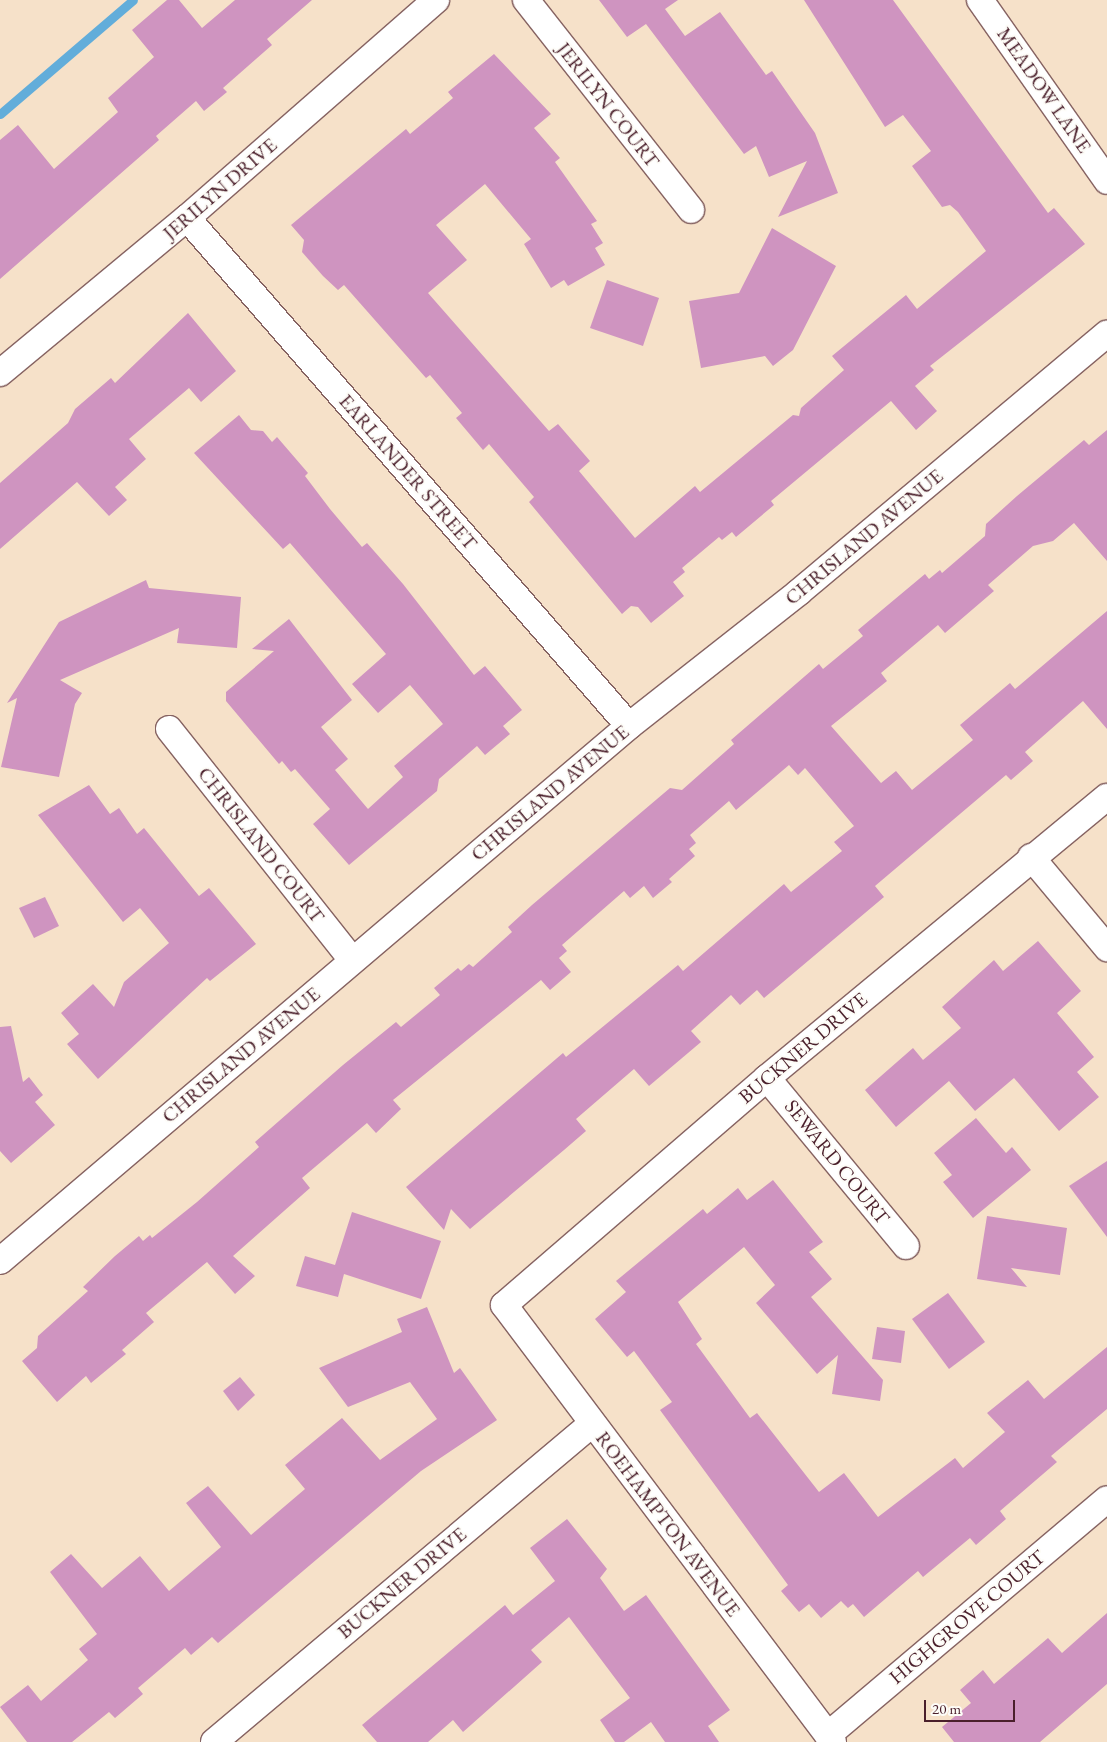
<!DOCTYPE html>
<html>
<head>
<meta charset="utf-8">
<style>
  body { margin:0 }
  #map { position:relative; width:1107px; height:1742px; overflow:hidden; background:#f6e1c9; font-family:"EB Garamond",serif }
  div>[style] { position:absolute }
  .stream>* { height:9px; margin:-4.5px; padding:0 4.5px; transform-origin:4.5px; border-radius:4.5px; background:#62adda }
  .building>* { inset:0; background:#cf94c0 }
  .roads { filter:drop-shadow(1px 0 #866362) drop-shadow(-1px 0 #866362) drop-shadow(0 1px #866362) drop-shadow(0 -1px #866362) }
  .minor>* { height:26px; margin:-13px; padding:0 13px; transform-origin:13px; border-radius:13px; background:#fff }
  span { translate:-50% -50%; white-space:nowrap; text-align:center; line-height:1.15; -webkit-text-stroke:4px #fdfcf7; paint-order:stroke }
  .street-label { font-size:20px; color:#4a1f2b }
  .scale { position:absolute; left:924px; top:1700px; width:91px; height:22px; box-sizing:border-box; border:2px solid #4a1f2b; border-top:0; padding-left:6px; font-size:15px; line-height:18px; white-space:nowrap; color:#4a1f2b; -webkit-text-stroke:4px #fdfcf7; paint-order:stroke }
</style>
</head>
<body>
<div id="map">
  <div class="stream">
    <div style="left:0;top:114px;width:175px;rotate:-40.6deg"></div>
  </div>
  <div class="building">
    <div style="clip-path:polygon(167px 0,179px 0,202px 28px,235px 0,312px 0,267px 39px,272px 45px,223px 88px,227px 92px,204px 111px,196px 101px,156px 136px,159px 140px,0 279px,0 140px,18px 125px,54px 169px,118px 112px,108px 98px,154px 57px,132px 30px)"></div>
    <div style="clip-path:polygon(599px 0,678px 0,665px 9px,685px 36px,720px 12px,766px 75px,772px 71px,815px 133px,838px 193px,778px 217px,807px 161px,769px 177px,756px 146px,744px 154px,646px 24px,627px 37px)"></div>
    <div style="clip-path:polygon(804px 0,893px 0,1048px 213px,1054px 208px,1085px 244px,930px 366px,934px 370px,915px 386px,937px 411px,916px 430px,891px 401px,771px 501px,774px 505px,736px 537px,732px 532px,722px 540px,719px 537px,682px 568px,685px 572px,673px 582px,684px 596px,651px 623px,638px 607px,631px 606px,622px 614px,529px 502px,534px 497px,505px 463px,489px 444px,483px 450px,456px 418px,462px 413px,430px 375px,426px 378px,344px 285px,338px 290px,323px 276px,302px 252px,304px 240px,291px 225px,406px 129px,410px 134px,453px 98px,448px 92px,494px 54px,551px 114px,534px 128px,560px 158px,555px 162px,597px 221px,591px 224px,603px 243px,595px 248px,605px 265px,568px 286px,564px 280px,551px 288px,524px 244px,531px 239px,485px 184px,436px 225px,467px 260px,428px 293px,549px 431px,558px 424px,590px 461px,579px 471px,635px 538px,695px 486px,700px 492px,793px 415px,799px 416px,801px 408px,844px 370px,832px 356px,906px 295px,917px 309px,986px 251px,958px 212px,950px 205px,942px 207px,912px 166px,931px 151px,903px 115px,885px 127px)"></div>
    <div style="clip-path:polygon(772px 228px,836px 266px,793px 350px,773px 366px,765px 356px,701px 368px,689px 301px,739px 293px)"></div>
    <div style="clip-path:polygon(607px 280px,659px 298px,643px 346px,590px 328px)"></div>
    <div style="clip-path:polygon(188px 313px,236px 371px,201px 402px,189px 388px,129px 439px,146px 459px,115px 487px,127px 500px,109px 516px,77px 482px,0 549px,0 483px,68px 423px,75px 409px,111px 378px,115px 383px)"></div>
    <div style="clip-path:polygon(239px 415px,251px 430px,263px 431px,272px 442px,277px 437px,308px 473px,305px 476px,330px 509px,362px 547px,367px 543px,403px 584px,474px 675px,485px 666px,522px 710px,503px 726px,510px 734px,485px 755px,477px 746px,439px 779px,437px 791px,349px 865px,313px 824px,330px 809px,295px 769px,291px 772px,282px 761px,279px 764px,226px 701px,226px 692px,274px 651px,252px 649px,289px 619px,352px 700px,321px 727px,348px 759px,335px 770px,368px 809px,403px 777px,394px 766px,443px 724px,410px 685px,378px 713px,352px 684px,386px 654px,290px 543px,283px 549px,194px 453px)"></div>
    <div style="clip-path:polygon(1107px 430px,1107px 561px,1074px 523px,1053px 541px,1033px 546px,988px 585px,994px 591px,945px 633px,938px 625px,881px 673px,887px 681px,831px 726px,881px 783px,896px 771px,912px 790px,973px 740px,960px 725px,1010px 683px,1015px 689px,1107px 611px,1107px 729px,1083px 701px,1025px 752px,1033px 761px,1011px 780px,1006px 775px,875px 886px,884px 897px,764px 998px,757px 990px,740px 1005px,731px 995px,691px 1031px,701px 1042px,649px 1086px,634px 1069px,576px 1119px,586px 1131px,564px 1150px,470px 1229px,451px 1209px,444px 1230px,406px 1187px,563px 1053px,566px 1057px,678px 965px,683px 971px,784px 884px,791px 892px,842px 851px,834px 842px,854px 826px,805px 768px,798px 775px,789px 765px,736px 810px,729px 801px,690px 835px,696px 843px,689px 849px,695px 856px,669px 879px,672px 882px,653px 898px,644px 886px,630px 898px,624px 891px,562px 945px,567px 951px,559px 958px,571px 972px,550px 990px,541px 980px,393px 1100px,401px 1109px,376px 1133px,367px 1123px,302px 1178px,310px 1188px,233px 1256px,255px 1276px,235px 1294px,207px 1262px,146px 1313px,154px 1322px,122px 1350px,126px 1354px,91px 1383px,86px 1376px,57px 1402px,22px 1361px,37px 1348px,38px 1336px,88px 1291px,83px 1287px,115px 1256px,139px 1236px,143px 1241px,150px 1235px,152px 1238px,197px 1202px,259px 1147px,255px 1142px,343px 1065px,396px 1022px,401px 1027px,440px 995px,434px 988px,458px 968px,461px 971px,469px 964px,473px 967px,512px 932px,508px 927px,532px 905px,670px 788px,682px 790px,734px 744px,731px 740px,819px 664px,823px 669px,863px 636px,858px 630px,925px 574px,929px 579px,940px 570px,942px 573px,985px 536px,986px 524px,1017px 496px,1084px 440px,1089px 445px)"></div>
    <div style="clip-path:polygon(146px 580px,149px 588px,241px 597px,237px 648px,177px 643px,179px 628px,60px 680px,82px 693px,75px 704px,59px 777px,1px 767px,17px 698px,7px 703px,59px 622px)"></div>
    <div style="clip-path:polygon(89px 785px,110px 814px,119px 808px,137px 834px,144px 828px,199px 896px,209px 888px,256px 944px,210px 981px,207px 978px,98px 1079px,67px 1044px,79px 1034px,61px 1013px,93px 984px,114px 1007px,124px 982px,169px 943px,140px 908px,123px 922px,38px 815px)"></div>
    <div style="clip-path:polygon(45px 897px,59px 926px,34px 938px,19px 908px)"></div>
    <div style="clip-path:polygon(1038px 941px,1081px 991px,1057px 1013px,1094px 1057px,1077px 1072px,1099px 1097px,1059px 1131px,1014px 1078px,975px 1111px,949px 1081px,896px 1127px,865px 1090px,913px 1048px,923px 1060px,961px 1028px,942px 1007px,994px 960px,1003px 971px)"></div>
    <div style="clip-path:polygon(11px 1026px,23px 1082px,29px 1077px,43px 1095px,35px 1102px,55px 1125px,11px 1163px,0 1151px,0 1027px)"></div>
    <div style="clip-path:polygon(976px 1118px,1006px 1153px,1012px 1147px,1031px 1170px,973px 1218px,943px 1182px,952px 1175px,934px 1153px)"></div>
    <div style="clip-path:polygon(1107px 1161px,1107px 1237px,1069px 1186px)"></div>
    <div style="clip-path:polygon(773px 1180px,823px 1242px,809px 1252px,832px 1279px,811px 1297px,883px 1380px,880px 1401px,832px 1394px,838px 1355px,817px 1374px,756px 1303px,775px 1285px,744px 1247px,678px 1302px,702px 1339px,696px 1344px,750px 1418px,757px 1413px,819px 1492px,844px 1473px,878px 1517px,955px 1458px,963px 1468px,1005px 1432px,987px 1413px,1028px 1380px,1044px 1399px,1107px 1347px,1107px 1409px,1051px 1456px,1057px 1462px,1000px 1511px,1006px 1519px,976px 1545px,970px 1538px,923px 1577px,918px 1571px,864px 1617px,853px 1604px,848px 1608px,841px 1601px,821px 1618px,809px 1604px,799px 1612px,781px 1591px,788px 1585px,660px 1410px,672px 1402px,634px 1351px,627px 1357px,595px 1319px,626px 1292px,616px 1281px,703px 1209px,707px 1214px,738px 1188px,747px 1200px)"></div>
    <div style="clip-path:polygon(352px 1212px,441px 1241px,421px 1299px,344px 1274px,338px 1297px,296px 1286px,305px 1256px,335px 1265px)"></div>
    <div style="clip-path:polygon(987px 1216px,1067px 1228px,1060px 1275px,1011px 1268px,1027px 1287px,977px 1279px)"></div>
    <div style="clip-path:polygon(948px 1293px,985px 1342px,949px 1369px,912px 1319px)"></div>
    <div style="clip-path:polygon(427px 1307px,454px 1373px,460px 1368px,497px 1420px,421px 1471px,218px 1643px,212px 1637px,191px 1655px,185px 1648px,138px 1688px,143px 1694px,115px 1718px,109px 1712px,72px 1742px,27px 1742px,0 1707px,28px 1685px,41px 1701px,88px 1660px,79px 1649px,97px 1634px,50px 1572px,71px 1554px,102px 1588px,140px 1556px,169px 1591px,221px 1547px,186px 1503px,208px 1486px,251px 1535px,305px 1489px,285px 1465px,342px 1418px,380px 1460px,437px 1419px,410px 1382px,348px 1407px,319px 1368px,402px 1332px,397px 1319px)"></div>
    <div style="clip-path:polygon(877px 1327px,905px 1331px,901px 1363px,872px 1359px)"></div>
    <div style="clip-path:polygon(240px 1377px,255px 1395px,238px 1411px,223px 1391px)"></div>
    <div style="clip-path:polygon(567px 1519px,607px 1569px,600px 1578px,624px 1611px,646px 1595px,730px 1710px,708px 1726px,719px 1742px,665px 1742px,651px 1722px,624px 1742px,615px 1742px,600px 1720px,630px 1698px,569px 1617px,531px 1650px,542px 1662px,463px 1732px,453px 1720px,428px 1742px,377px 1742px,362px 1725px,505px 1605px,513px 1615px,555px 1581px,530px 1548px)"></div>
    <div style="clip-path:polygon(1107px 1613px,1107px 1684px,1040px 1742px,954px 1742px,942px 1727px,971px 1703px,960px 1690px,983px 1670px,994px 1684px,1048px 1638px,1062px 1653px)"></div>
  </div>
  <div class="roads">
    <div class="minor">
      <div style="left:526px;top:0;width:267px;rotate:51.8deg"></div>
      <div style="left:980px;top:0;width:221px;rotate:54.9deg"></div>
      <div style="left:187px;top:218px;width:673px;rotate:48.97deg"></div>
      <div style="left:0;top:373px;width:243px;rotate:-39.7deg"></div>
      <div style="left:187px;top:218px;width:331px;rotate:-41.2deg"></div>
      <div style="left:169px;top:729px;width:295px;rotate:51.6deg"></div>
      <div style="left:1031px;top:857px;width:119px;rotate:50.1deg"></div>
      <div style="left:767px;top:1078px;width:218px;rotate:50.4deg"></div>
      <div style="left:0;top:1261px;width:826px;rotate:-40.38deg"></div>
      <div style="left:629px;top:726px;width:216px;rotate:-38.2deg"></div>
      <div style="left:799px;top:592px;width:402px;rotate:-40deg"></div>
      <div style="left:828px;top:1735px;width:365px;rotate:-40.2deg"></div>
      <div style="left:214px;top:1742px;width:493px;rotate:-40.1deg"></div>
      <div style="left:833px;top:1742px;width:547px;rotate:-126.97deg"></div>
      <div style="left:504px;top:1305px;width:347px;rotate:-40.8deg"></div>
      <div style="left:767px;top:1078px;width:441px;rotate:-39.6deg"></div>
    </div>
  </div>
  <div class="street-label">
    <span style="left:1044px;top:90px;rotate:55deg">MEADOW LANE</span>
    <span style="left:608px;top:105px;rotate:52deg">JERILYN COURT</span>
    <span style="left:220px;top:189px;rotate:-41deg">JERILYN DRIVE</span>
    <span style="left:408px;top:472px;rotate:49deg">EARLANDER STREET</span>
    <span style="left:864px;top:537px;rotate:-40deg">CHRISLAND AVENUE</span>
    <span style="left:550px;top:793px;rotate:-40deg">CHRISLAND AVENUE</span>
    <span style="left:261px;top:845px;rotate:52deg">CHRISLAND COURT</span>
    <span style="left:803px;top:1048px;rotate:-40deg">BUCKNER DRIVE</span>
    <span style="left:241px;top:1055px;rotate:-40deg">CHRISLAND AVENUE</span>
    <span style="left:837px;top:1162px;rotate:51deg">SEWARD COURT</span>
    <span style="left:668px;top:1524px;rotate:53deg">ROEHAMPTON AVENUE</span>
    <span style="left:402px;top:1583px;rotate:-40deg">BUCKNER DRIVE</span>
    <span style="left:967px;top:1617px;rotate:-40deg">HIGHGROVE COURT</span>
  </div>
  <div class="scale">20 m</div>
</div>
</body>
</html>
